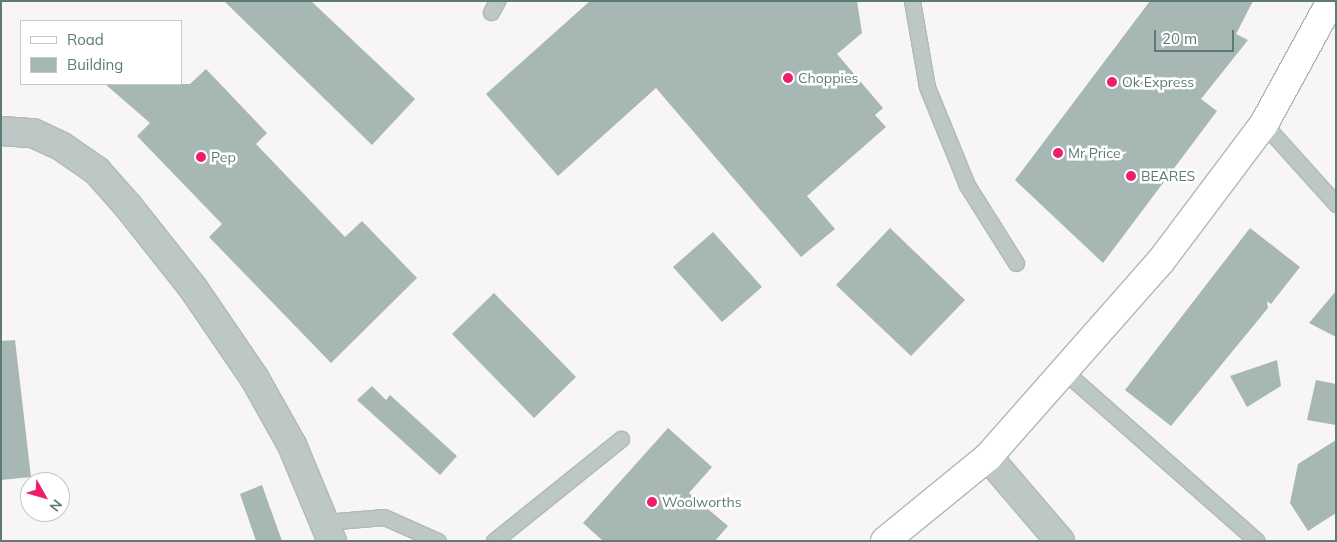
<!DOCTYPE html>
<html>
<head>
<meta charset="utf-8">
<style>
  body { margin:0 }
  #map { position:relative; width:1337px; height:542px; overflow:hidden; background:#f8f6f4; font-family:Mulish,sans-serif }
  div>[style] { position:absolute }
  .building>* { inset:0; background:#a6b7b4 }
  .roads { filter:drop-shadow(1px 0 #afbab8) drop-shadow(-1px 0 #afbab8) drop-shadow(0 1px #afbab8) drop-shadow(0 -1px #afbab8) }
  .service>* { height:15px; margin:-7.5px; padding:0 7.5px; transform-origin:7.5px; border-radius:7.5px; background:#bdc7c6 }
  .minor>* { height:28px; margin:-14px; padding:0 14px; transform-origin:14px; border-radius:14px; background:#bdc7c6 }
  .tertiary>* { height:28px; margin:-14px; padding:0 14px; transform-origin:14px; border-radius:14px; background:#bdc7c6 }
  .primary>* { height:28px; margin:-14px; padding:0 14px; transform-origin:14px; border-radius:14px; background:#fff }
  .dots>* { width:14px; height:14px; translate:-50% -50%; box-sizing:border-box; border:2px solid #fff; border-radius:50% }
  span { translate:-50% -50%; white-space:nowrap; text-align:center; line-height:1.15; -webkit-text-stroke:5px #fff; paint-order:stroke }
  .poi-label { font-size:14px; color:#5c7b77 }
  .left { translate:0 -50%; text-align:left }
  .frame { position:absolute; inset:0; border:2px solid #5c7b77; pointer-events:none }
  .legend { position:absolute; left:20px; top:20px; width:162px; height:65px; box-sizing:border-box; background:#fff; border:1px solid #becac9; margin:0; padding:6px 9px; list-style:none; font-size:15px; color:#5c7b77 }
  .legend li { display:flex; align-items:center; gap:10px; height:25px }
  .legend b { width:25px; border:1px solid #becac9 }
  .north { position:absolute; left:20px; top:472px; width:50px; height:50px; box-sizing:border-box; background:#fff; border:1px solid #becac9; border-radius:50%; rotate:128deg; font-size:14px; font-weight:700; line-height:20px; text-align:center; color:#5c7b77 }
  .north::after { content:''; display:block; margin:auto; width:18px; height:22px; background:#ef1d6c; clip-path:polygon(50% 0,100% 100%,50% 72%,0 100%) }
  .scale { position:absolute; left:1154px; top:30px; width:80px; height:22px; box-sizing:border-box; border:2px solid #5c7b77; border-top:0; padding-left:6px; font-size:15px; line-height:18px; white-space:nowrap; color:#5c7b77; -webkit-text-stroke:4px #fff; paint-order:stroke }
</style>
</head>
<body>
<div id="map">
  <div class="building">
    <div style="clip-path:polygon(224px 1px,311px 1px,415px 99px,372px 145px)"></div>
    <div style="clip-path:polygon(590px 1px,857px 1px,862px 33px,837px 54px,883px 108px,875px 115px,886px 127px,807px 196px,835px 229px,801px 257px,656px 88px,558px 176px,486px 94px)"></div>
    <div style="clip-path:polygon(1150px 1px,1253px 1px,1236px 34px,1248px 40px,1201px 99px,1217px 111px,1103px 263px,1015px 180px)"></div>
    <div style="clip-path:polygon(206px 69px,267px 133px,256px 144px,345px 237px,362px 221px,417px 278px,331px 363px,209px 237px,222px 224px,137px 136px,150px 123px,105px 84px,190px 84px)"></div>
    <div style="clip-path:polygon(890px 228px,965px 300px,911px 356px,836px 285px)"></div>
    <div style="clip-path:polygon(1250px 228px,1300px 267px,1271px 304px,1267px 301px,1268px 308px,1171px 426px,1125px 390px)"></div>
    <div style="clip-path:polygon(713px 232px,762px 287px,722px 322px,673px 267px)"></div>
    <div style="clip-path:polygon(1336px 291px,1336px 337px,1309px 323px)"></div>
    <div style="clip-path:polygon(494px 293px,576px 377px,534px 418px,452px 334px)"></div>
    <div style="clip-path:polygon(15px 340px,31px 477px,1px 480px,1px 341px)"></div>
    <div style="clip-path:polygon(1277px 360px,1281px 386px,1247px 407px,1230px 376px)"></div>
    <div style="clip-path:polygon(1316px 380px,1336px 384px,1336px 425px,1307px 420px)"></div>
    <div style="clip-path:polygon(372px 386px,386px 400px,390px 395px,457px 456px,440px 475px,357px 400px)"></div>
    <div style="clip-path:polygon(668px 428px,712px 467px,689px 493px,728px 526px,715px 541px,603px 541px,583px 523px)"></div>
    <div style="clip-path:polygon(1336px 440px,1336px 513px,1308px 531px,1290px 503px,1298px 464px)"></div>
    <div style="clip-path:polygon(262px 485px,282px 541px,256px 541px,240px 494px)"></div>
  </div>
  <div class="roads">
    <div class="service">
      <div style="left:912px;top:1px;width:87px;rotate:80.1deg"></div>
      <div style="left:927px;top:87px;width:106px;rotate:67.8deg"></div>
      <div style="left:967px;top:185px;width:92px;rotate:57.9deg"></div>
      <div style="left:491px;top:12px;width:13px;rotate:-61deg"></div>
      <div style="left:1264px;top:124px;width:108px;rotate:48deg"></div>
      <div style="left:1064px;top:371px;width:257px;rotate:41.4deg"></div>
      <div style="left:326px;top:522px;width:58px;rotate:-4.9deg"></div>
      <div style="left:384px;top:517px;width:59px;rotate:24deg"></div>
      <div style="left:494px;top:541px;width:163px;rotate:-38.8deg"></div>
    </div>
    <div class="minor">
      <div style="left:1px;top:131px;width:32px;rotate:4deg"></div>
      <div style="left:33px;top:133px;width:31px;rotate:25deg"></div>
      <div style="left:61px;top:146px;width:44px;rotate:34.8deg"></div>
      <div style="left:97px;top:171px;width:47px;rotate:48.5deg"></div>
      <div style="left:128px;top:206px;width:105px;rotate:51.6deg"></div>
      <div style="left:193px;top:288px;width:110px;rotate:55.7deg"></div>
      <div style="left:255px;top:379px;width:76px;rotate:60.7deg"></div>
      <div style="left:292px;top:445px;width:104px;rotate:67.4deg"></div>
    </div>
    <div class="tertiary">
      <div style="left:988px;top:457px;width:111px;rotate:49.4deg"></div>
    </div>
    <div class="primary">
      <div style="left:885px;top:541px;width:133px;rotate:-39.2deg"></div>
      <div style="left:988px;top:457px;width:261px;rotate:-48.6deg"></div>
      <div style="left:1161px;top:261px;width:171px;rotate:-53.1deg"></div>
      <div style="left:1264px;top:124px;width:140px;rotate:-61.4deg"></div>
    </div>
  </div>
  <div class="dots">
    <div style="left:788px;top:78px;background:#ef1d6c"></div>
    <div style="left:1112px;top:82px;background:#ef1d6c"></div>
    <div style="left:1058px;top:153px;background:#ef1d6c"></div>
    <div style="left:201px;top:157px;background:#ef1d6c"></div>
    <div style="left:1131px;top:176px;background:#ef1d6c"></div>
    <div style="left:652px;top:502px;background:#ef1d6c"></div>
  </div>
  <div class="poi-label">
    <span class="left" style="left:798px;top:78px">Choppies</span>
    <span class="left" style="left:1122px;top:82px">Ok Express</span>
    <span class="left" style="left:1068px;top:153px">Mr Price</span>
    <span class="left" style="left:211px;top:157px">Pep</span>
    <span class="left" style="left:1141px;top:176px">BEARES</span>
    <span class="left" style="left:662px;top:502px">Woolworths</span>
  </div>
  <div class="frame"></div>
  <ul class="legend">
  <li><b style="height:6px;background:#fff"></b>Road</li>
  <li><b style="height:14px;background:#a6b7b4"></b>Building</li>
  </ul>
  <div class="north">N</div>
  <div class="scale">20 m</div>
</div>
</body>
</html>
